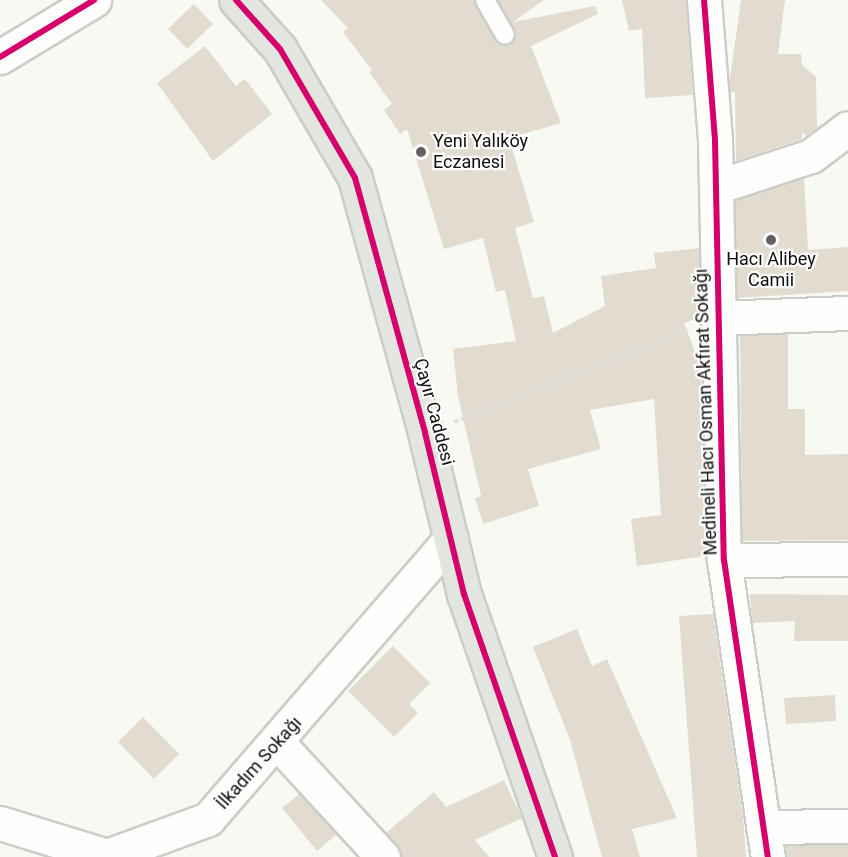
<!DOCTYPE html>
<html>
<head>
<meta charset="utf-8">
<style>
  body { margin:0 }
  #map { position:relative; width:848px; height:857px; overflow:hidden; background:#f9f9f4; font-family:Roboto,sans-serif }
  div>[style] { position:absolute }
  .building>* { inset:0; background:#e1dbd0 }
  .path>* { height:4px; margin-top:-2px; transform-origin:0; background:repeating-linear-gradient(90deg,#dfdfdd 0 4.5px,transparent 0 7.5px) }
  .roads { filter:drop-shadow(2px 0 #ccccc9) drop-shadow(-2px 0 #ccccc9) drop-shadow(0 2px #ccccc9) drop-shadow(0 -2px #ccccc9) }
  .service>* { height:18px; margin:-9px; padding:0 9px; transform-origin:9px; border-radius:9px; background:#fefefd }
  .minor>* { height:33px; margin:-16.5px; padding:0 16.5px; transform-origin:16.5px; border-radius:16.5px; background:#fefefd }
  .tertiary>* { height:33px; margin:-16.5px; padding:0 16.5px; transform-origin:16.5px; border-radius:16.5px; background:#fefefd }
  .primary>* { height:33px; margin:-16.5px; padding:0 16.5px; transform-origin:16.5px; border-radius:16.5px; background:#e3e5e0 }
  .cycleway>* { height:6px; margin:-3px; padding:0 3px; transform-origin:3px; border-radius:3px; background:#d6006c }
  .dots>* { width:16px; height:16px; translate:-50% -50%; box-sizing:border-box; border:3px solid #fff; border-radius:50% }
  span { translate:-50% -50%; white-space:nowrap; text-align:center; line-height:1.15; -webkit-text-stroke:4.5px #fff; paint-order:stroke }
  .poi-label { font-size:18px; color:#100f0c }
  .left { translate:0 -50%; text-align:left }
  .street-label { font-size:18px; color:#100f0c }
</style>
</head>
<body>
<div id="map">
  <div class="building">
    <div style="clip-path:polygon(321px 0,474px 0,495px 41px,504px 46px,514px 41px,516px 34px,498px 0,544px 0,513px 22px,595px 6px,598px 14px,531px 46px,561px 123px,509px 138px,534px 222px,515px 228px,533px 298px,544px 296px,553px 333px,605px 306px,601px 276px,656px 268px,654px 253px,699px 248px,700px 311px,698px 318px,684px 323px,701px 367px,705px 556px,637px 566px,631px 519px,661px 515px,654px 399px,590px 410px,601px 449px,528px 469px,539px 506px,483px 524px,475px 498px,481px 496px,458px 396px,453px 349px,516px 341px,505px 290px,496px 292px,483px 238px,444px 249px,407px 129px,400px 134px,384px 110px,392px 104px,369px 72px,372px 70px,343px 32px,348px 28px)"></div>
    <div style="clip-path:polygon(622px 0,686px 0,693px 95px,645px 98px,642px 29px,629px 31px)"></div>
    <div style="clip-path:polygon(741px 0,785px 0,778px 54px,801px 54px,802px 65px,816px 77px,817px 128px,806px 136px,802px 131px,802px 139px,736px 161px,735px 92px,730px 93px,729px 85px)"></div>
    <div style="clip-path:polygon(194px 4px,213px 24px,187px 49px,168px 29px)"></div>
    <div style="clip-path:polygon(205px 46px,236px 86px,245px 79px,272px 114px,213px 161px,157px 83px)"></div>
    <div style="clip-path:polygon(804px 178px,808px 250px,848px 247px,848px 291px,737px 298px,735px 201px)"></div>
    <div style="clip-path:polygon(788px 334px,788px 409px,805px 409px,805px 455px,848px 454px,848px 540px,742px 541px,740px 336px)"></div>
    <div style="clip-path:polygon(750px 594px,848px 595px,848px 641px,794px 641px,795px 621px,752px 623px)"></div>
    <div style="clip-path:polygon(713px 614px,743px 817px,746px 857px,697px 857px,679px 616px)"></div>
    <div style="clip-path:polygon(577px 629px,592px 666px,607px 659px,677px 818px,632px 829px,640px 857px,602px 857px,570px 740px,533px 647px)"></div>
    <div style="clip-path:polygon(393px 646px,430px 683px,409px 704px,418px 713px,394px 737px,348px 691px)"></div>
    <div style="clip-path:polygon(835px 695px,836px 721px,786px 724px,784px 698px)"></div>
    <div style="clip-path:polygon(143px 717px,179px 754px,154px 779px,118px 742px)"></div>
    <div style="clip-path:polygon(504px 780px,522px 818px,475px 840px,489px 857px,401px 857px,386px 833px,434px 792px,446px 807px)"></div>
    <div style="clip-path:polygon(299px 794px,337px 834px,317px 851px,282px 808px)"></div>
    <div style="clip-path:polygon(785px 845px,848px 845px,848px 857px,786px 857px)"></div>
  </div>
  <div class="path">
    <div style="left:454px;top:422px;width:251px;rotate:-21.5deg"></div>
  </div>
  <div class="roads">
    <div class="service">
      <div style="left:485px;top:0;width:40px;rotate:60.3deg"></div>
    </div>
    <div class="minor">
      <div style="left:704px;top:0;width:141px;rotate:85.5deg"></div>
      <div style="left:715px;top:141px;width:419px;rotate:88.8deg"></div>
      <div style="left:724px;top:560px;width:300px;rotate:81.6deg"></div>
      <div style="left:716px;top:187px;width:100px;rotate:-18.1deg"></div>
      <div style="left:811px;top:156px;width:46px;rotate:-37.1deg"></div>
      <div style="left:717px;top:318px;width:131px;rotate:-2.2deg"></div>
      <div style="left:724px;top:560px;width:124px;rotate:-0.5deg"></div>
      <div style="left:278px;top:743px;width:155px;rotate:47.4deg"></div>
      <div style="left:0;top:823px;width:112px;rotate:17.1deg"></div>
      <div style="left:107px;top:856px;width:108px;rotate:-20.1deg"></div>
      <div style="left:208px;top:819px;width:371px;rotate:-49.1deg"></div>
      <div style="left:763px;top:827px;width:85px;rotate:-0.7deg"></div>
    </div>
    <div class="tertiary">
      <div style="left:0;top:57px;width:110px;rotate:-31.2deg"></div>
    </div>
    <div class="primary">
      <div style="left:236px;top:0;width:66px;rotate:48.1deg"></div>
      <div style="left:280px;top:49px;width:149px;rotate:59.8deg"></div>
      <div style="left:355px;top:178px;width:264px;rotate:74.6deg"></div>
      <div style="left:425px;top:433px;width:166px;rotate:76.4deg"></div>
      <div style="left:464px;top:594px;width:278px;rotate:70.9deg"></div>
    </div>
  </div>
  <div class="cycleway">
    <div style="left:236px;top:0;width:66px;rotate:48.1deg"></div>
    <div style="left:280px;top:49px;width:149px;rotate:59.8deg"></div>
    <div style="left:355px;top:178px;width:264px;rotate:74.6deg"></div>
    <div style="left:425px;top:433px;width:166px;rotate:76.4deg"></div>
    <div style="left:464px;top:594px;width:278px;rotate:70.9deg"></div>
    <div style="left:704px;top:0;width:141px;rotate:85.5deg"></div>
    <div style="left:715px;top:141px;width:419px;rotate:88.8deg"></div>
    <div style="left:724px;top:560px;width:300px;rotate:81.6deg"></div>
    <div style="left:0;top:57px;width:110px;rotate:-31.2deg"></div>
  </div>
  <div class="dots">
    <div style="left:421px;top:152px;background:#62615d"></div>
    <div style="left:771px;top:240px;background:#62615d"></div>
  </div>
  <div class="poi-label">
    <span class="left" style="left:433px;top:152px">Yeni Yalıköy<br>Eczanesi</span>
    <span style="left:771px;top:270px">Hacı Alibey<br>Camii</span>
  </div>
  <div class="street-label">
    <span style="left:434px;top:412px;rotate:75deg">Çayır Caddesi</span>
    <span style="left:706px;top:412px;rotate:-92deg">Medineli Hacı Osman Akfırat Sokağı</span>
    <span style="left:259px;top:763px;rotate:-48deg">İlkadım Sokağı</span>
  </div>
</div>
</body>
</html>
